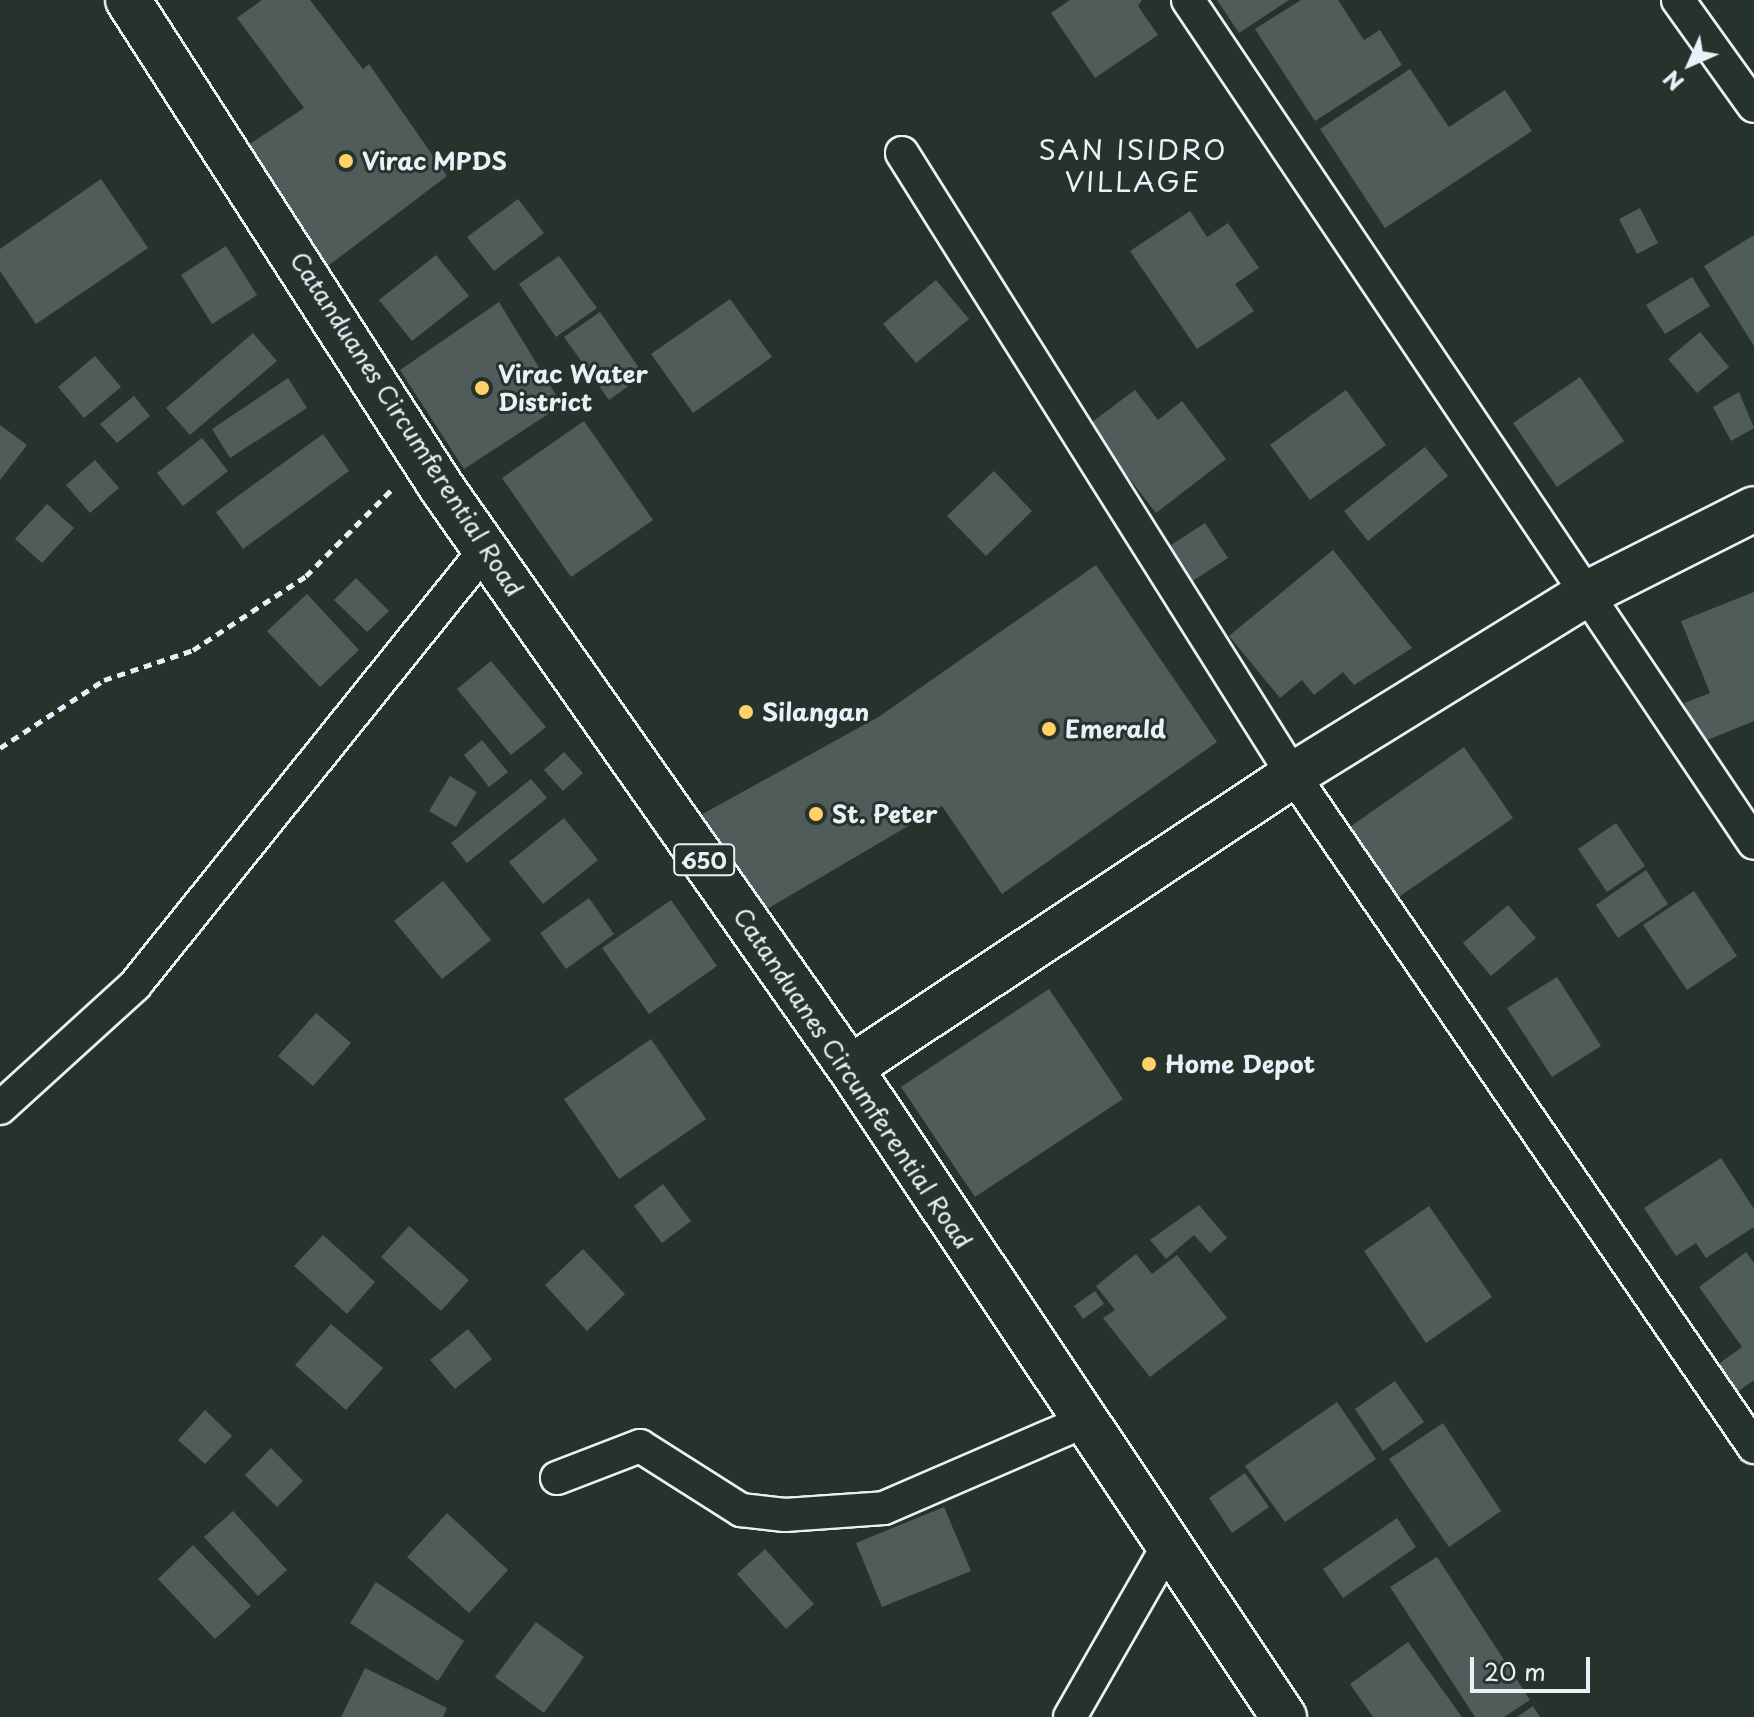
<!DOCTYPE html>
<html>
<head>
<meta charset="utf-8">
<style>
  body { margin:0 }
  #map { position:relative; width:1754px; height:1717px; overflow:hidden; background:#26332d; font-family:"Playpen Sans",sans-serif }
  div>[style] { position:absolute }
  .building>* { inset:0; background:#505c59 }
  .path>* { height:5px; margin-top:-2.5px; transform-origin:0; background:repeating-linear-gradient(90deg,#e8f1f8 0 8px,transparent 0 14px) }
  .roads { filter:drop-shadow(2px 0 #e8f1f8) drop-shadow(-2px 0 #e8f1f8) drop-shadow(0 2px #e8f1f8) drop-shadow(0 -2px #e8f1f8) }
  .street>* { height:32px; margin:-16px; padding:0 16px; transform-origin:16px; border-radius:16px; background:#26332d }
  .secondary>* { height:44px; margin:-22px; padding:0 22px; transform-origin:22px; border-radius:22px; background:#26332d }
  .primary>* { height:44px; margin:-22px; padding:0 22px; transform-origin:22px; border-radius:22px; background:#26332d }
  .dots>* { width:22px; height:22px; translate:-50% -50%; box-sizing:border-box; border:4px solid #26332d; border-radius:50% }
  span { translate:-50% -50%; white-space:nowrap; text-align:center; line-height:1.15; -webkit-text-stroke:6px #26332d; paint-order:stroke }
  .shield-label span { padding:2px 6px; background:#26332d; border:2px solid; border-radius:6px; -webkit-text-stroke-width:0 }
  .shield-label { font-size:22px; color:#e8f1f8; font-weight:700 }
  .poi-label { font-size:24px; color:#e8f1f8; font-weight:700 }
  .left { translate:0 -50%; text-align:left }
  .street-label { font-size:24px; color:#e8f1f8 }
  .quarter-label { font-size:28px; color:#e8f1f8; letter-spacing:2px }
  .north { position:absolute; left:1650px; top:24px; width:80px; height:80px; -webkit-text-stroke:6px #26332d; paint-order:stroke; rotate:225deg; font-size:22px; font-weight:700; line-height:32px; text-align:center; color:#e8f1f8 }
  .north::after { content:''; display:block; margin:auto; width:28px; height:36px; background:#e8f1f8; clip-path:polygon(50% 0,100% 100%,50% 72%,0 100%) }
  .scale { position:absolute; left:1470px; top:1657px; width:120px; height:36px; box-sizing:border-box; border:4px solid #e8f1f8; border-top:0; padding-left:10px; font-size:24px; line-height:28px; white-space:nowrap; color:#e8f1f8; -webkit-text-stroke:6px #26332d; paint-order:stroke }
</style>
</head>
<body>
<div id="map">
  <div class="building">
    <div style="clip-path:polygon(262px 0,310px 0,363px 69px,369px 64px,447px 176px,324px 269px,247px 146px,304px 108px,237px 18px)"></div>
    <div style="clip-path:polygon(1070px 0,1142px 0,1138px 6px,1158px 35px,1095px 78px,1051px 13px)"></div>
    <div style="clip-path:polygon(1217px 0,1289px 0,1239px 33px)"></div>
    <div style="clip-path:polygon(1301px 0,1338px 0,1364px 40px,1380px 30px,1402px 65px,1315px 121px,1255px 29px)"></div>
    <div style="clip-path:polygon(1410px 69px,1449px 127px,1505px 90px,1532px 131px,1385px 228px,1320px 129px)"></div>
    <div style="clip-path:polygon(101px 179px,148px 248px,36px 324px,0 271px,0 249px)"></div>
    <div style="clip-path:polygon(518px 199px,544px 233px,494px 271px,467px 237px)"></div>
    <div style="clip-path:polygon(1640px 208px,1658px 243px,1637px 254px,1619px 219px)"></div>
    <div style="clip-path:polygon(1190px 211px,1207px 237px,1228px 223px,1259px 268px,1235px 284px,1254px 311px,1197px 349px,1130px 251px)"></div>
    <div style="clip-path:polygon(1754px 235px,1754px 346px,1704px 266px)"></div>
    <div style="clip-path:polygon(226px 246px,257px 295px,212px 324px,181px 275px)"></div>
    <div style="clip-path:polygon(436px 255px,469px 296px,412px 341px,379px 300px)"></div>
    <div style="clip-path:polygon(559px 256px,597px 308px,556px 337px,519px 284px)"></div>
    <div style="clip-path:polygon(1692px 277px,1710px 306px,1665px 334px,1646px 305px)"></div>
    <div style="clip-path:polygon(936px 280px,969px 319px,916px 363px,883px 324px)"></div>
    <div style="clip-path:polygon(730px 299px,772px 357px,693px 413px,651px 354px)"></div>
    <div style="clip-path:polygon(499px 302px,562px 405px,464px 469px,400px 370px)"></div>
    <div style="clip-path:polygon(600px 312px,644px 375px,609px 400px,564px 337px)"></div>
    <div style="clip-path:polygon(1700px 332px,1729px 367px,1697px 393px,1668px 359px)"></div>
    <div style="clip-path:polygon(253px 333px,277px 361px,190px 435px,166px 408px)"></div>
    <div style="clip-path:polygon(95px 356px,121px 387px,84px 418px,58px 387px)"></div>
    <div style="clip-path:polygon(1580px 377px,1624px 441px,1557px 487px,1513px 423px)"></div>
    <div style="clip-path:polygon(288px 378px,307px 408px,230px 458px,212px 429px)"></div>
    <div style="clip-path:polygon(1135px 390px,1158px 420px,1182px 401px,1226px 459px,1156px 513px,1088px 425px)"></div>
    <div style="clip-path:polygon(1346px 390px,1386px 445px,1310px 500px,1270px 445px)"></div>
    <div style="clip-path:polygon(1739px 392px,1754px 428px,1731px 441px,1713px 407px)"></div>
    <div style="clip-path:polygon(134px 396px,150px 416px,117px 443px,100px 424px)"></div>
    <div style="clip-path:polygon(584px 421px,653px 520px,571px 577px,502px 478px)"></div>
    <div style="clip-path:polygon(0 425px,27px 445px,0 480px)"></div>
    <div style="clip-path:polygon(323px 434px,349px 471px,243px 549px,216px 512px)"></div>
    <div style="clip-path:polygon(202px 438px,228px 471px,183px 506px,157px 473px)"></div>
    <div style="clip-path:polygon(1425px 447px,1448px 476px,1368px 541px,1344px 511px)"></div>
    <div style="clip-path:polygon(95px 460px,119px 488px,90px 513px,66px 485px)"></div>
    <div style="clip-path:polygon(994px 471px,1032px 511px,986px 556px,947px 516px)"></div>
    <div style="clip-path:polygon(47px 504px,74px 528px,42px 563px,15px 539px)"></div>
    <div style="clip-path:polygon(1205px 523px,1228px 558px,1188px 584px,1165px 549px)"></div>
    <div style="clip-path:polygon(1333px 550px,1412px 648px,1354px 685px,1343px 672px,1314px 695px,1302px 680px,1280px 698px,1229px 636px)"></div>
    <div style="clip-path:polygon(1096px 565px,1217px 742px,1002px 894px,942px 806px,757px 915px,690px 821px,880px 716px)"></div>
    <div style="clip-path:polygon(356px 578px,389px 611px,367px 632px,334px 600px)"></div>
    <div style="clip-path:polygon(1754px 592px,1754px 721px,1700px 743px,1684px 703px,1710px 693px,1681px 621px)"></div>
    <div style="clip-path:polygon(307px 594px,359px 650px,320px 687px,267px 631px)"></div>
    <div style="clip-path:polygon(491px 661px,546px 727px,511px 755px,457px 689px)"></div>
    <div style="clip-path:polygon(482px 740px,508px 772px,489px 787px,464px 755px)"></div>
    <div style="clip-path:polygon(1464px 747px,1513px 818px,1393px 901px,1344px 831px)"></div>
    <div style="clip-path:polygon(564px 752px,583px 773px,563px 791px,544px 770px)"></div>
    <div style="clip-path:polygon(450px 776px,477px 792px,456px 827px,429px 811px)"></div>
    <div style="clip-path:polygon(531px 779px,547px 798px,467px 863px,451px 843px)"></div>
    <div style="clip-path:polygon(564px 818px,598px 860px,543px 904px,509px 862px)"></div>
    <div style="clip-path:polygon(1616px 823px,1645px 866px,1607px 892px,1578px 849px)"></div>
    <div style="clip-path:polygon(1646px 870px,1668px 904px,1618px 938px,1596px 905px)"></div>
    <div style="clip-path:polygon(443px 881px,491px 940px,442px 979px,394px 921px)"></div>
    <div style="clip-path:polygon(1694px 891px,1737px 956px,1687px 990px,1643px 925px)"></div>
    <div style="clip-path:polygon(589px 898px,614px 934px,566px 969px,540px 933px)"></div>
    <div style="clip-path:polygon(671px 900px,717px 966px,649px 1014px,602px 948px)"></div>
    <div style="clip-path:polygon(1508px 905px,1536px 938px,1491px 976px,1463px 943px)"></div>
    <div style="clip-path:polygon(1557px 977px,1601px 1046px,1552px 1077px,1507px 1008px)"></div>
    <div style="clip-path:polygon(1049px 989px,1123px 1099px,975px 1197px,901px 1087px)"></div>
    <div style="clip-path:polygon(316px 1013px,351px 1043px,313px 1086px,278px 1056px)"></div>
    <div style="clip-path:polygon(651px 1039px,706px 1119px,619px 1179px,564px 1099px)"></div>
    <div style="clip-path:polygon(1721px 1158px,1754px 1209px,1754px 1227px,1706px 1258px,1696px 1243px,1676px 1256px,1644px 1208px)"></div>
    <div style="clip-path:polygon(663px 1184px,691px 1221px,662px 1243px,634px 1206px)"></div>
    <div style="clip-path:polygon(1199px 1205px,1227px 1238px,1210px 1253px,1194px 1235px,1166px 1259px,1150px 1240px)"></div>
    <div style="clip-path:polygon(1429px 1206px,1492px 1297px,1426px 1343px,1364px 1251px)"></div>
    <div style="clip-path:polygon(409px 1226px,469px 1280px,441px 1311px,381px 1257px)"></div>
    <div style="clip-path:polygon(323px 1235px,375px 1282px,347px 1314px,294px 1266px)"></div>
    <div style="clip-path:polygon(583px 1249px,625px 1294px,587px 1331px,545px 1285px)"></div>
    <div style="clip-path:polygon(1746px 1252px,1754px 1263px,1754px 1380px,1729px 1398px,1709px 1371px,1742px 1347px,1699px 1287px)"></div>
    <div style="clip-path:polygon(1136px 1254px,1152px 1274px,1177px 1255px,1227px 1318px,1150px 1377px,1103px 1318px,1115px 1310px,1096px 1286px)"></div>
    <div style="clip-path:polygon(1095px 1291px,1104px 1304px,1083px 1319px,1074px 1306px)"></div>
    <div style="clip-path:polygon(331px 1324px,383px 1368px,346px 1410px,295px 1365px)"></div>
    <div style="clip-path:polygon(468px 1329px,492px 1359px,455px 1389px,430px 1360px)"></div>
    <div style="clip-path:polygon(1395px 1381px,1424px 1422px,1383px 1451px,1355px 1409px)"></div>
    <div style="clip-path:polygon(1337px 1402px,1376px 1459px,1285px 1522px,1245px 1466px)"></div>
    <div style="clip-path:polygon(205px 1410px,232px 1436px,205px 1464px,178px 1440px)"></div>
    <div style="clip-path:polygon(1443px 1423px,1501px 1511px,1449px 1547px,1389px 1459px)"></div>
    <div style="clip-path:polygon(271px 1448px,303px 1481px,277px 1507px,245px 1475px)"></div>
    <div style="clip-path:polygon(1245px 1473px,1269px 1507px,1232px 1533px,1209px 1498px)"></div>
    <div style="clip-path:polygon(944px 1507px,971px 1571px,882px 1607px,856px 1543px)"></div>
    <div style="clip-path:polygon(233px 1511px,287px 1570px,258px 1596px,204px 1537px)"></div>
    <div style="clip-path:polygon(447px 1513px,508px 1570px,469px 1613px,407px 1557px)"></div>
    <div style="clip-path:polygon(1397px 1518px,1416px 1547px,1343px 1598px,1323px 1569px)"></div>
    <div style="clip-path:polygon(193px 1545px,251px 1606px,215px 1639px,158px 1579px)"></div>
    <div style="clip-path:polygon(765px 1549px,814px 1604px,786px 1629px,737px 1574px)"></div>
    <div style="clip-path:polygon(1437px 1557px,1530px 1700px,1504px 1717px,1475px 1717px,1390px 1587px)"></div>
    <div style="clip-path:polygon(376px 1582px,464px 1641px,438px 1681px,350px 1623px)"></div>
    <div style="clip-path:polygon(536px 1622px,584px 1657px,544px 1713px,495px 1677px)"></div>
    <div style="clip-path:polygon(1408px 1642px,1462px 1717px,1373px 1717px,1350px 1684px)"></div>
    <div style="clip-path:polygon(365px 1668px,447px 1708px,443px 1717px,341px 1717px)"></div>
    <div style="clip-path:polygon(1533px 1706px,1540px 1717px,1517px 1717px)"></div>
  </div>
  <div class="path">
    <div style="left:0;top:748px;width:124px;rotate:-33.2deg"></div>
    <div style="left:104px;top:680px;width:94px;rotate:-18.6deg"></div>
    <div style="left:193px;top:650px;width:135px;rotate:-33.2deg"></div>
    <div style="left:306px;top:576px;width:125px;rotate:-45.3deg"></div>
  </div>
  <div class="roads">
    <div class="street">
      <div style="left:1188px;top:0;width:1015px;rotate:56.12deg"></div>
      <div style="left:1678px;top:0;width:130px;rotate:54.4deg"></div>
      <div style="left:902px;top:153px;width:735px;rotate:57.85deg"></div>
      <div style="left:1293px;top:775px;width:815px;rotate:55.55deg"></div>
      <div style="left:0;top:1108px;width:183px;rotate:-42.3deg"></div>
      <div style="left:135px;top:985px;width:558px;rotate:-51.18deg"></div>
      <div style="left:557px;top:1478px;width:89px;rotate:-21.1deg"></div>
      <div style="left:640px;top:1446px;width:120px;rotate:32.4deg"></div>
      <div style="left:741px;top:1510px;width:44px;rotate:6.5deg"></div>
      <div style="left:785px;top:1515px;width:99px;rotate:-4deg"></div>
      <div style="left:884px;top:1508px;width:217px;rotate:-23.4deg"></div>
      <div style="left:1070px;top:1717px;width:197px;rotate:-60.2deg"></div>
    </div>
    <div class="secondary">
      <div style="left:850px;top:1068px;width:531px;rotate:-33.48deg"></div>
      <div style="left:1293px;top:775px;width:344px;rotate:-31.7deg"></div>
      <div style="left:1586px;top:594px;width:188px;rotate:-26.8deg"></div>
    </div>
    <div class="primary">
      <div style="left:128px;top:0;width:580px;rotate:57.24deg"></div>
      <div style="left:442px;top:488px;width:709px;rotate:54.88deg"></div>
      <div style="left:850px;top:1068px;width:781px;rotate:56.23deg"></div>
    </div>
  </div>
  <div class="dots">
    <div style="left:346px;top:161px;background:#ffd166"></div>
    <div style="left:482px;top:388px;background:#ffd166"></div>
    <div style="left:746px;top:712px;background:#ffd166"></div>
    <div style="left:1049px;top:729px;background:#ffd166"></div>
    <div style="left:816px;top:814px;background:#ffd166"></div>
    <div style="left:1149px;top:1064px;background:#ffd166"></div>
  </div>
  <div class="shield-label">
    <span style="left:704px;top:860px">650</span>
  </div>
  <div class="poi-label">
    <span class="left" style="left:362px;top:161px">Virac MPDS</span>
    <span class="left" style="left:498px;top:388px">Virac Water<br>District</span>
    <span class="left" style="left:762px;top:712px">Silangan</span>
    <span class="left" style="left:1065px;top:729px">Emerald</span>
    <span class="left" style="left:832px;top:814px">St. Peter</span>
    <span class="left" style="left:1165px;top:1064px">Home Depot</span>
  </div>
  <div class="street-label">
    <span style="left:407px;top:424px;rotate:57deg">Catanduanes Circumferential Road</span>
    <span style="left:853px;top:1078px;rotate:56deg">Catanduanes Circumferential Road</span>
  </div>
  <div class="quarter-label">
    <span style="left:1133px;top:165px">SAN ISIDRO<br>VILLAGE</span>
  </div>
  <div class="north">N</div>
  <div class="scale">20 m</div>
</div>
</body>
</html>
